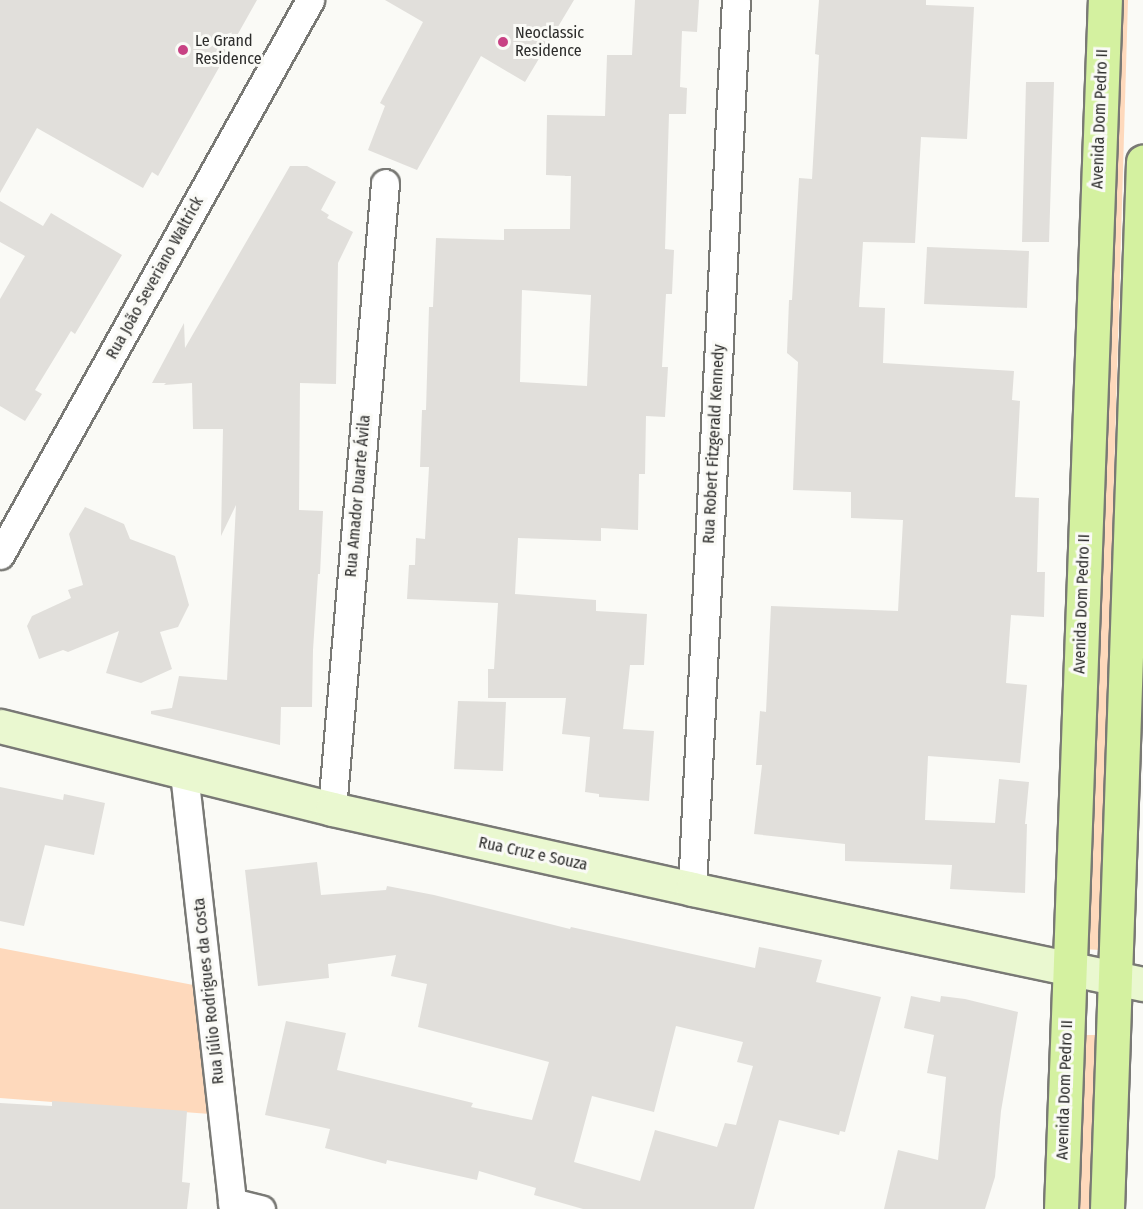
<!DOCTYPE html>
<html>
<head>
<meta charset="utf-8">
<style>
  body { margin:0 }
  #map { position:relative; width:1143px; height:1209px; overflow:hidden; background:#fafaf6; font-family:"Fira Sans Condensed",sans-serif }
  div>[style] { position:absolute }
  .green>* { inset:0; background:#fed9bc }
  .building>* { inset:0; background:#e1dfdb }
  .roads { filter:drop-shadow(2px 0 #797975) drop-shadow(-2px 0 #797975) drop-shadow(0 2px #797975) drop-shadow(0 -2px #797975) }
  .street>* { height:27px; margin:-13.5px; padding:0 13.5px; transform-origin:13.5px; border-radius:13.5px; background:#fff }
  .secondary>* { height:33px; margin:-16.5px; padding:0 16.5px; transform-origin:16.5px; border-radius:16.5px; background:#eaf8d0 }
  .primary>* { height:33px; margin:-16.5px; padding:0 16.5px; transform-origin:16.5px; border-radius:16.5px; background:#d4f1a0 }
  .dots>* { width:16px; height:16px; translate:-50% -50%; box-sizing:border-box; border:3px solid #fafaf6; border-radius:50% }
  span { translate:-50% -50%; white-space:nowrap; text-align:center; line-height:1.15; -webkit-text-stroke:6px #fafaf6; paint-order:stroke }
  .poi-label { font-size:16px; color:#2c2c2b }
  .left { translate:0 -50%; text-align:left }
  .street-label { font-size:16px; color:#2c2c2b }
</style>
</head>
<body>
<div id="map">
  <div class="green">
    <div style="clip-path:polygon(1114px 0,1128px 0,1100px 950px,1083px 949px)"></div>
    <div style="clip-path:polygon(0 948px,209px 988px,223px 1115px,0 1098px)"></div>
    <div style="clip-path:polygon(1084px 1035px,1098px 1035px,1092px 1209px,1079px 1209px)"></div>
  </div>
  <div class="building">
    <div style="clip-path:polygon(0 0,257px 0,158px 176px,152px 172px,143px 188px,37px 128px,0 193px)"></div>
    <div style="clip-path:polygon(385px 0,574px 0,525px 82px,481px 56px,417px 170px,368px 150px,385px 106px,380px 103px,423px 22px)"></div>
    <div style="clip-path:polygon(evenodd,635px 0,699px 0,697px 32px,682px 31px,680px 87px,687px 88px,686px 114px,669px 114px,665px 249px,674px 250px,672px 294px,666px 294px,662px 367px,668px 367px,665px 417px,646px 416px,645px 474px,639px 474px,638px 530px,601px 528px,601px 541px,518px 538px,515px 594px,596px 600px,596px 611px,647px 614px,644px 665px,630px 665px,623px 729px,654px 731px,649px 801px,599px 797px,599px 794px,585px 792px,590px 737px,562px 734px,566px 698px,488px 698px,488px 669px,494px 669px,498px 603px,407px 599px,409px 565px,415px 565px,416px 538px,425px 539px,429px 467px,420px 467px,422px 410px,426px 410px,429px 307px,433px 307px,436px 238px,504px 240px,504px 229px,570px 229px,571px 176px,546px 175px,547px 115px,605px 116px,607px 55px,632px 55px,635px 0,522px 290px,591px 295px,587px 386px,520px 382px,522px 290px)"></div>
    <div style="clip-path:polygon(819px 0,926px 0,926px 5px,974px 7px,967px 139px,921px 137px,915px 243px,863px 242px,859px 307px,885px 308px,883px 363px,1014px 371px,1012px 400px,1020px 401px,1015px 497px,1039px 498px,1037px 572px,1045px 572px,1044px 617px,1011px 615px,1006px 683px,1027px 685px,1020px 763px,928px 756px,925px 820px,995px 823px,999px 779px,1029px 782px,1025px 824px,1027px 824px,1025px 893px,950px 889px,952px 865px,845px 861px,845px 844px,754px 834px,762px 765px,756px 765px,760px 711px,766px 712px,771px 606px,898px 611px,903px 520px,851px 518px,851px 492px,793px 490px,798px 362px,787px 353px,789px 300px,792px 300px,799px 178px,812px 179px,819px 55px,815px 54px)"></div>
    <div style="clip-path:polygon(1026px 82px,1054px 82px,1049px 242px,1022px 242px)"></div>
    <div style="clip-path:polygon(290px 166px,307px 166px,336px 182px,321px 210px,329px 215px,327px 218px,353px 232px,338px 263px,336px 384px,300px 383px,299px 510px,323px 511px,320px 574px,318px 574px,313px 650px,312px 707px,281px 707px,280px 745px,151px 714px,151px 711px,172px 708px,179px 676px,227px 680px,236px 505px,221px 536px,223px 429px,193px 429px,192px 383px,164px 385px,166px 383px,152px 383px,184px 323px,185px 348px)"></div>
    <div style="clip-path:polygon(0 201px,43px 226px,51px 213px,122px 255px,75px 334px,71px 331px,35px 390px,42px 394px,25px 421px,0 406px,0 299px,25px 256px,0 242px)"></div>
    <div style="clip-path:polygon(927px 247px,1029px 251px,1027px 308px,924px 304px)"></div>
    <div style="clip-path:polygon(85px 507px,124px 524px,130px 539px,175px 556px,189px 605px,178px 627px,160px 632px,172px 669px,141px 683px,106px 673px,119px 631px,68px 652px,63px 650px,39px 659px,27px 626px,32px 616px,71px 598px,68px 590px,83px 585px,69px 534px)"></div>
    <div style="clip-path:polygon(458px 701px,506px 702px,503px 771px,454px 769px)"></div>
    <div style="clip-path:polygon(0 787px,63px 800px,64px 794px,105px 803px,94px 855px,45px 845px,24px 926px,0 921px)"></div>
    <div style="clip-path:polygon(evenodd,317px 862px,321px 895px,386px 890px,387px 886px,434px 895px,570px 929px,571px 927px,755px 968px,759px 947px,822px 960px,816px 982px,881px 997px,845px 1132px,840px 1131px,839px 1135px,779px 1120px,754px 1209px,583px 1209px,534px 1195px,536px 1188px,479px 1171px,477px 1180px,387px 1160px,386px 1164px,325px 1148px,330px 1129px,265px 1115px,286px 1021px,346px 1033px,337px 1070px,473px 1103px,471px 1107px,532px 1120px,549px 1062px,418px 1027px,427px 984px,391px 976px,396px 955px,328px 964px,329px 978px,258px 986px,245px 870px,317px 862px,676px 1026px,743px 1042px,737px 1062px,753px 1066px,736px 1125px,725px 1123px,717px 1147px,655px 1130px,640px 1181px,574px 1162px,592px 1096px,654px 1112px,676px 1026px)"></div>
    <div style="clip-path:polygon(911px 996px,940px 1002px,941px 996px,965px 999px,1018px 1012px,1001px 1111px,995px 1177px,985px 1209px,884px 1209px,898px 1150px,938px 1160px,946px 1077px,927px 1073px,934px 1035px,904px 1028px)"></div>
    <div style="clip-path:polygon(52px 1101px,187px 1111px,182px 1182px,190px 1183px,187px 1209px,0 1209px,0 1103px,52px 1106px)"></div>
  </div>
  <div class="roads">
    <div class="street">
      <div style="left:0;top:555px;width:636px;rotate:-60.81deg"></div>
      <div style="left:184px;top:773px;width:439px;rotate:83.6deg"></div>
      <div style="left:332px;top:809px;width:628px;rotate:-85.16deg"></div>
      <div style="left:692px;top:889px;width:890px;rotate:-87.17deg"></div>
      <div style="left:232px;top:1202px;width:30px;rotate:14deg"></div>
    </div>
    <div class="secondary">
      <div style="left:0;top:726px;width:342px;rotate:14deg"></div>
      <div style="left:332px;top:809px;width:369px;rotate:12.5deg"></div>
      <div style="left:692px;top:889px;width:461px;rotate:11.9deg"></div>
    </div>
    <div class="primary">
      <div style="left:1061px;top:1209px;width:1210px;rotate:-87.92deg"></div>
      <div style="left:1107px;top:1209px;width:1048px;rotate:-88.03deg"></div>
    </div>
  </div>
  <div class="dots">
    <div style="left:503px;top:42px;background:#c84284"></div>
    <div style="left:183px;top:50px;background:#c84284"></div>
  </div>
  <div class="poi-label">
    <span class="left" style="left:515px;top:42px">Neoclassic<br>Residence</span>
    <span class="left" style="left:195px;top:50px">Le Grand<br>Residence</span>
  </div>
  <div class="street-label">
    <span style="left:1100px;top:119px;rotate:-88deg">Avenida Dom Pedro II</span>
    <span style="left:155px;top:278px;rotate:-61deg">Rua João Severiano Waltrick</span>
    <span style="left:714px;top:444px;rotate:-87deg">Rua Robert Fitzgerald Kennedy</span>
    <span style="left:358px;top:496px;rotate:-85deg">Rua Amador Duarte Ávila</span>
    <span style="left:1082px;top:604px;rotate:-88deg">Avenida Dom Pedro II</span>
    <span style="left:533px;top:854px;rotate:12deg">Rua Cruz e Souza</span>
    <span style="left:209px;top:991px;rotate:-96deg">Rua Júlio Rodrigues da Costa</span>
    <span style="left:1065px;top:1090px;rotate:-88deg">Avenida Dom Pedro II</span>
  </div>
</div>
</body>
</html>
